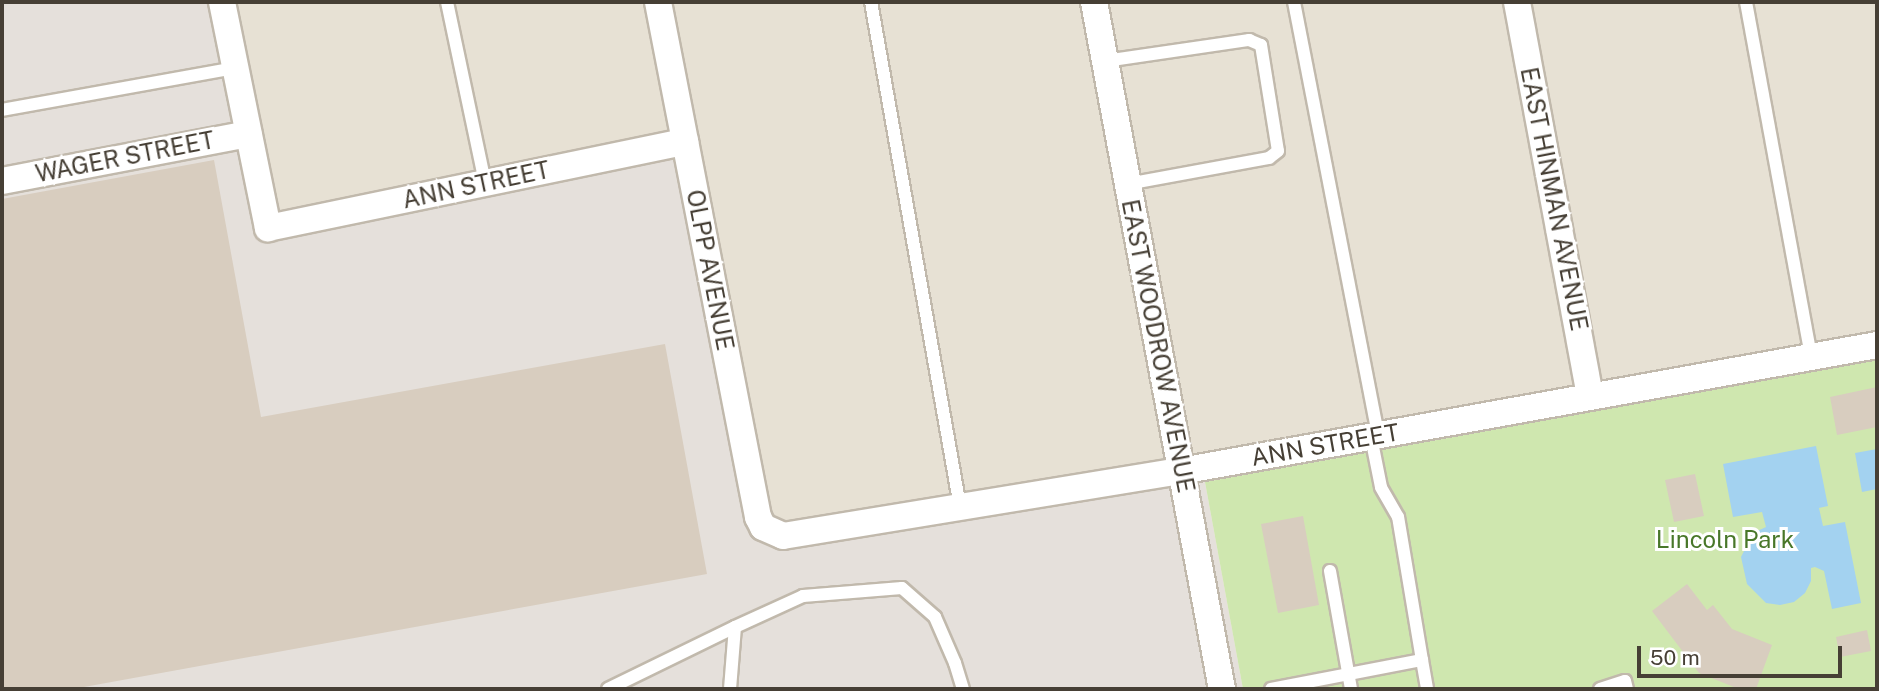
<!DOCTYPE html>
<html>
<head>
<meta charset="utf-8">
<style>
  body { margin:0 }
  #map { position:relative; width:1879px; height:691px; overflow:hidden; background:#f3efe6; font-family:"Public Sans",sans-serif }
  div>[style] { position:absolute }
  .residential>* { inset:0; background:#e7e1d4 }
  .industrial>* { inset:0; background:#e5e0db }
  .green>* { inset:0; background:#cfe7af }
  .water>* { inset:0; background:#a3d2f0 }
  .building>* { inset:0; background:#d8cdbf }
  .roads { filter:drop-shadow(2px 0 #c1b9ac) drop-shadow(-2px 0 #c1b9ac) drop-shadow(0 2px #c1b9ac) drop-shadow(0 -2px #c1b9ac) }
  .lane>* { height:12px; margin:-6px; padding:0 6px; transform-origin:6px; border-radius:6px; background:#fff }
  .street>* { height:26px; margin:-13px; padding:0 13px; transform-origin:13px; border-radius:13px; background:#fff }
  span { translate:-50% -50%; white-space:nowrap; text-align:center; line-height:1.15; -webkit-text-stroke:6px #fff; paint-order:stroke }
  .street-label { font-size:24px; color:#463f35 }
  .park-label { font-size:24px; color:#487729 }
  .frame { position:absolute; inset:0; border:4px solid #463f35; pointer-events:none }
  .scale { position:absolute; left:1637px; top:646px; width:205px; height:32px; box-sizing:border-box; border:4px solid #463f35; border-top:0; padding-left:9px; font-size:21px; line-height:24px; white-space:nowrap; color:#463f35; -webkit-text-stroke:5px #fff; paint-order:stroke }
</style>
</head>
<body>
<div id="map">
  <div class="residential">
    <div style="clip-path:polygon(224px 2px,1877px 2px,1877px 359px,1205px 482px,764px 541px,266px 220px)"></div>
  </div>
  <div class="industrial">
    <div style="clip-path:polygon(2px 2px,224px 2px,266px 220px,687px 140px,764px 540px,1205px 482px,1243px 689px,2px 689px)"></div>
  </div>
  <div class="green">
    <div style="clip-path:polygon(1877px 360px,1877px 689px,1243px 689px,1205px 482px)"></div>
  </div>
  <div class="water">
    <div style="clip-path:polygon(1816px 446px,1828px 506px,1819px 508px,1823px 526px,1845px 522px,1861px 603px,1832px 609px,1824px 571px,1815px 567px,1811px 568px,1811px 581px,1805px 593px,1794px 602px,1780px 605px,1766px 603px,1747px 584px,1741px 557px,1753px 533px,1766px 527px,1762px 512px,1733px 517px,1723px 464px)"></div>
    <div style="clip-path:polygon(1877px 449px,1877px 489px,1862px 492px,1855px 453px)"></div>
  </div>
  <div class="building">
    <div style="clip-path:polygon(214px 160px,261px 417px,665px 344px,707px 574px,73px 689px,2px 689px,2px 199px)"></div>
    <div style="clip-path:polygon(1877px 387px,1877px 427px,1837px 435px,1830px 397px)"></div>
    <div style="clip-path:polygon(1695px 474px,1704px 516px,1674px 522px,1665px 480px)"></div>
    <div style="clip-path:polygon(1303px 516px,1319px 605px,1278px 613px,1261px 524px)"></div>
    <div style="clip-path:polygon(1687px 584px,1707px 610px,1713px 605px,1732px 629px,1772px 645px,1756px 689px,1739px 689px,1699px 673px,1652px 611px)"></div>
    <div style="clip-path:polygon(1867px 630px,1871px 651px,1840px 657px,1836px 637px)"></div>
  </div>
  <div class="roads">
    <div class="lane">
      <div style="left:447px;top:2px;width:185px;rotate:78.1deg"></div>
      <div style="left:871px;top:2px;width:513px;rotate:80deg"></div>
      <div style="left:1294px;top:2px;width:442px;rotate:79deg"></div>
      <div style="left:1746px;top:2px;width:361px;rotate:79.6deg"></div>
      <div style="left:1105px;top:61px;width:146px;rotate:-8.3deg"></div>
      <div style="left:1249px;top:40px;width:13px;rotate:23deg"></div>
      <div style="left:1261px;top:45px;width:107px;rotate:80.9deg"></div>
      <div style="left:1278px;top:151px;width:11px;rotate:142deg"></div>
      <div style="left:1269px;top:158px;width:143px;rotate:169.6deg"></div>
      <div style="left:2px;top:110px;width:237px;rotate:-10.2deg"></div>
      <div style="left:1330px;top:571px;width:120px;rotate:79.9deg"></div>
      <div style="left:1422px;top:660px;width:29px;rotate:80deg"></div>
      <div style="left:608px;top:689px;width:141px;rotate:-26deg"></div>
      <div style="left:730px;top:689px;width:62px;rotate:-85.4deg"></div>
      <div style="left:735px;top:627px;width:75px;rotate:-24.5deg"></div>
      <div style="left:803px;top:596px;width:99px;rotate:-4.6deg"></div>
      <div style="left:902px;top:588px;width:44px;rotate:41.3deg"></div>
      <div style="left:935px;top:617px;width:50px;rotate:66.5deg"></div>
      <div style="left:955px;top:663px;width:27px;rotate:73deg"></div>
      <div style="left:1271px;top:689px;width:154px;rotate:-10.9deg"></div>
      <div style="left:1422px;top:660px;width:145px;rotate:-99.5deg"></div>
      <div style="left:1398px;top:517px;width:34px;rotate:-120deg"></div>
      <div style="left:1381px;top:487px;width:51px;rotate:-101.3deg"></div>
      <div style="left:1600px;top:689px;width:26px;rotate:-18deg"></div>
      <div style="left:1625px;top:681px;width:8px;rotate:76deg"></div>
    </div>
    <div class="street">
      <div style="left:222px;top:2px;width:231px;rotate:78.5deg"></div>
      <div style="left:268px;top:228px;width:426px;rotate:-11.7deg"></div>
      <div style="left:658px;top:2px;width:525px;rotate:79.01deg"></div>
      <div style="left:758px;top:517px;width:11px;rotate:63deg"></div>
      <div style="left:763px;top:527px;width:22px;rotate:24deg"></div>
      <div style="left:783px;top:536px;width:403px;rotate:-9.3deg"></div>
      <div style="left:1181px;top:471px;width:707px;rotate:-10.26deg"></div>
      <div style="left:1094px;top:2px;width:699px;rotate:79.45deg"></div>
      <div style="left:1517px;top:2px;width:401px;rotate:79.5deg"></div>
      <div style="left:2px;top:181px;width:251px;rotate:-10.8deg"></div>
    </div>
  </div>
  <div class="street-label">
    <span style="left:125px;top:157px;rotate:-11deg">WAGER STREET</span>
    <span style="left:476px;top:185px;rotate:-12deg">ANN STREET</span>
    <span style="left:1554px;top:199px;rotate:79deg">EAST HINMAN AVENUE</span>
    <span style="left:710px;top:270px;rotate:79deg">OLPP AVENUE</span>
    <span style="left:1158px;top:346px;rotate:79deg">EAST WOODROW AVENUE</span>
    <span style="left:1325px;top:445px;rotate:-10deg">ANN STREET</span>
  </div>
  <div class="park-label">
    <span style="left:1725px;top:540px">Lincoln Park</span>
  </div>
  <div class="frame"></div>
  <div class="scale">50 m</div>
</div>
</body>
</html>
